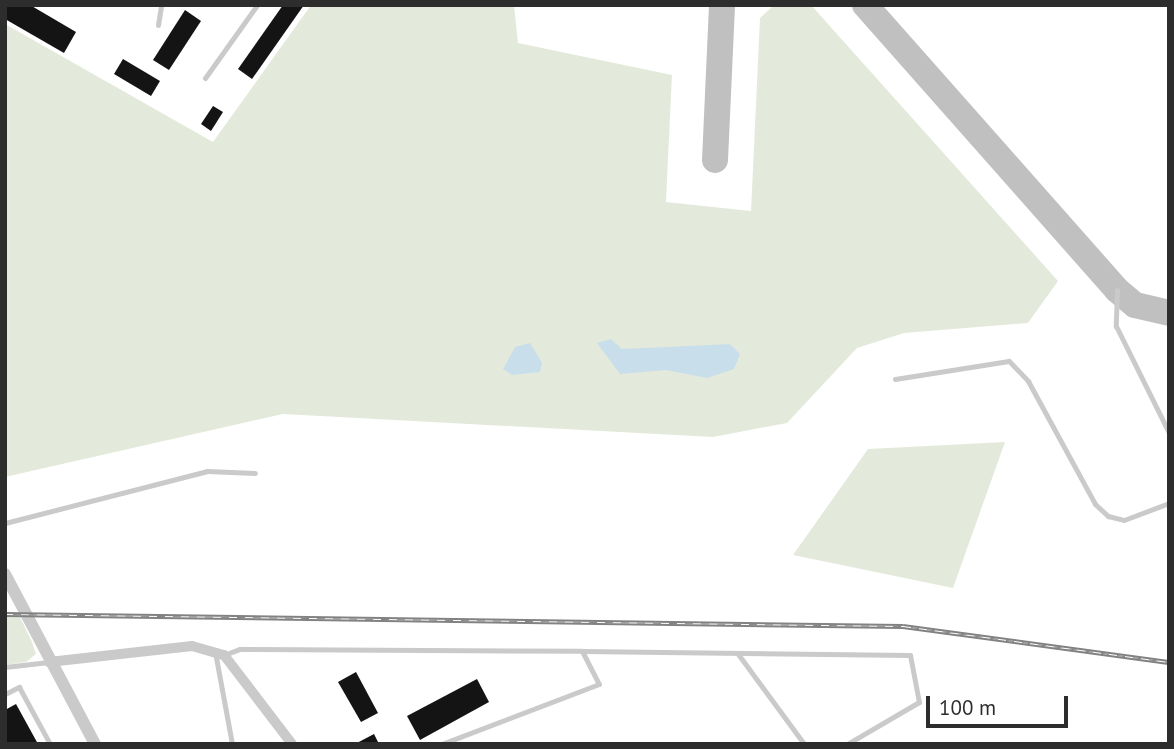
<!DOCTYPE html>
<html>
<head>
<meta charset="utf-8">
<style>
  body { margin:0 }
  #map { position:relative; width:1174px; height:749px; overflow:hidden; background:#fff; font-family:"PT Sans",sans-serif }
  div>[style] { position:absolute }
  .green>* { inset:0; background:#e4eadb }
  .water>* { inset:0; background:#c8deea }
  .taxiway>* { height:26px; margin:-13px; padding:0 13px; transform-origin:13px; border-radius:13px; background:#c0c0c0 }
  .building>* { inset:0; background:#141414 }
  .service>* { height:5px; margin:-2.5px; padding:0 2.5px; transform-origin:2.5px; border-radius:2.5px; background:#cacaca }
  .minor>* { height:10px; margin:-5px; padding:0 5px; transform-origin:5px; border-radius:5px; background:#cacaca }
  .tertiary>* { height:12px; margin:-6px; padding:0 6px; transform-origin:6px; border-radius:6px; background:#cacaca }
  .rail>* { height:5px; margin-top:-2.5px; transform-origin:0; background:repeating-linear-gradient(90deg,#fff 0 8px,#828282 0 16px); box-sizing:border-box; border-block:2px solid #828282 }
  span { translate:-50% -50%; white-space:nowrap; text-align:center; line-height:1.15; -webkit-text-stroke:7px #fff; paint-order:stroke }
  .frame { position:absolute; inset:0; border:7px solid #2d2d2d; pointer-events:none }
  .scale { position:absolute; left:926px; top:696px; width:142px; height:32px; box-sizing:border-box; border:4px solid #2d2d2d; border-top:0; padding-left:9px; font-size:21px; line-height:24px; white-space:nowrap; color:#2d2d2d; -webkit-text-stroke:5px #fff; paint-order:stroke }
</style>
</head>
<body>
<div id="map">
  <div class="green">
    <div style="clip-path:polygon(311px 5px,514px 5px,518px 43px,672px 75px,666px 202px,751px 211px,760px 18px,774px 5px,811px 5px,1058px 281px,1028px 323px,904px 333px,857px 348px,787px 423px,713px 437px,283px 414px,5px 477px,5px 24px,213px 142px)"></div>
    <div style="clip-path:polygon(1005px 442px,953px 588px,793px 555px,868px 449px)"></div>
    <div style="clip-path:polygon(5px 617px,20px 617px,32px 642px,36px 654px,26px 662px,5px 665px)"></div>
  </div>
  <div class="water">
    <div style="clip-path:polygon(611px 339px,622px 349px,730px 344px,740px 354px,734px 369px,707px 378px,666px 370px,620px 374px,597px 343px)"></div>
    <div style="clip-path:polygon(530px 343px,542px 363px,540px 372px,512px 375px,503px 369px,515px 347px)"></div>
  </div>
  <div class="taxiway">
    <div style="left:865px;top:5px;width:380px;rotate:48.5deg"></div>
    <div style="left:1117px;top:290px;width:23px;rotate:40deg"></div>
    <div style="left:1135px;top:305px;width:35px;rotate:13deg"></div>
    <div style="left:715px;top:160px;width:155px;rotate:-87.4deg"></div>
  </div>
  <div class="building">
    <div style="clip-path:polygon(5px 5px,30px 5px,76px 32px,64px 53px,5px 19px)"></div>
    <div style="clip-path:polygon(283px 5px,304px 5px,252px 79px,238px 69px)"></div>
    <div style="clip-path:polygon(185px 10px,201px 21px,169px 70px,153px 60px)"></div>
    <div style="clip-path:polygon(123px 59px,160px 81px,151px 96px,114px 74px)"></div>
    <div style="clip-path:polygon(213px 106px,223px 112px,211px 131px,201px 124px)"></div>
    <div style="clip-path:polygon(356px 672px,378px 713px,361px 722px,338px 682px)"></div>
    <div style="clip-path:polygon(477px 679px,489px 702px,420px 740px,407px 716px)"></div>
    <div style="clip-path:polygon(16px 704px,38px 744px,5px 744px,5px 710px)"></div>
    <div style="clip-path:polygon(374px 734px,379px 744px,355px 744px)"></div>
  </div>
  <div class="service">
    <div style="left:158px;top:25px;width:20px;rotate:-81deg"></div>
    <div style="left:205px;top:78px;width:90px;rotate:-54.5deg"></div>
    <div style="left:1117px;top:290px;width:36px;rotate:92deg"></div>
    <div style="left:1116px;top:326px;width:119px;rotate:63.6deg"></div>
    <div style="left:895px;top:379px;width:115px;rotate:-9deg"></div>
    <div style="left:1009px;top:361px;width:28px;rotate:46deg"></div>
    <div style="left:1028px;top:381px;width:140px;rotate:61.4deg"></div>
    <div style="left:1095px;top:504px;width:18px;rotate:43deg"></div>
    <div style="left:1108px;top:516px;width:16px;rotate:14deg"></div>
    <div style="left:1124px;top:520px;width:48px;rotate:-20.7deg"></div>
    <div style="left:5px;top:523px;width:209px;rotate:-14.4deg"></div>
    <div style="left:207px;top:471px;width:48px;rotate:2.4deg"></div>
    <div style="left:582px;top:651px;width:328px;rotate:0.7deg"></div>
    <div style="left:910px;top:655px;width:48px;rotate:79.2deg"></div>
    <div style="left:919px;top:702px;width:83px;rotate:149.7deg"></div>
    <div style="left:215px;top:652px;width:94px;rotate:79.5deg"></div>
    <div style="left:738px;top:654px;width:112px;rotate:53.7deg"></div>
    <div style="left:224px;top:655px;width:17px;rotate:-21deg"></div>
    <div style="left:240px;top:649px;width:342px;rotate:0.3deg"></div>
    <div style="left:582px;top:651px;width:37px;rotate:63deg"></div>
    <div style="left:599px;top:684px;width:168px;rotate:159.1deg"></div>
    <div style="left:5px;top:667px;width:44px;rotate:-6.5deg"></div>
    <div style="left:5px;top:694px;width:16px;rotate:-27deg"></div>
    <div style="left:19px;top:687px;width:65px;rotate:61.5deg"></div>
  </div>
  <div class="minor">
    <div style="left:49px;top:662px;width:144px;rotate:-6.4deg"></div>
    <div style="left:192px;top:646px;width:33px;rotate:16deg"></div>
    <div style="left:224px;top:655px;width:112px;rotate:52.6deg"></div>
  </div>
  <div class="tertiary">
    <div style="left:5px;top:574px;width:192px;rotate:62.1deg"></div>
  </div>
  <div class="rail">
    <div style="left:5px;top:614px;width:898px;rotate:0.77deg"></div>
    <div style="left:903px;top:626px;width:268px;rotate:7.7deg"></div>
  </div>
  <div class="frame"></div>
  <div class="scale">100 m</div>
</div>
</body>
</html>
